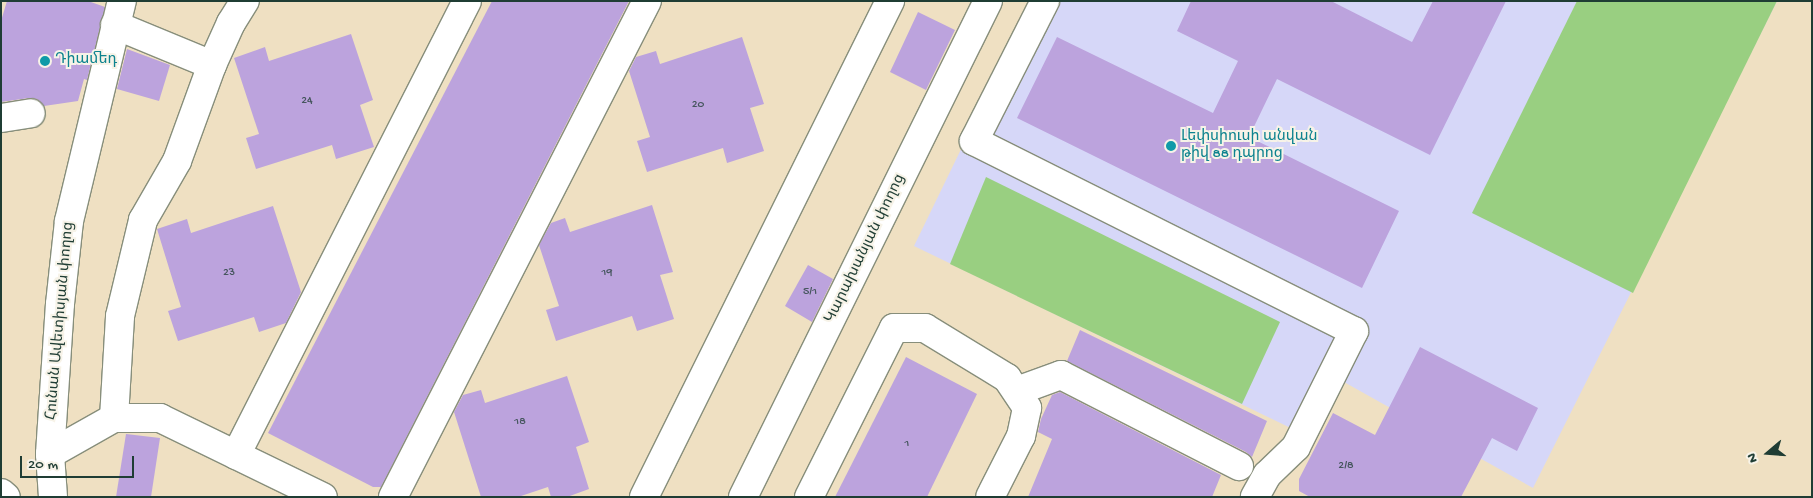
<!DOCTYPE html>
<html>
<head>
<meta charset="utf-8">
<style>
  body { margin:0 }
  #map { position:relative; width:1813px; height:498px; overflow:hidden; background:#efe0c2; font-family:"Gochi Hand","Noto Sans Armenian",sans-serif }
  div>[style] { position:absolute }
  .built>* { inset:0; background:#d6d7f8 }
  .green>* { inset:0; background:#99cf81 }
  .building>* { inset:0; background:#bca3dd }
  .roads { filter:drop-shadow(1px 0 #878e7b) drop-shadow(-1px 0 #878e7b) drop-shadow(0 1px #878e7b) drop-shadow(0 -1px #878e7b) }
  .minor>* { height:28px; margin:-14px; padding:0 14px; transform-origin:14px; border-radius:14px; background:#fff }
  .dots>* { width:14px; height:14px; translate:-50% -50%; box-sizing:border-box; border:2px solid #f7f3e8; border-radius:50% }
  span { translate:-50% -50%; white-space:nowrap; text-align:center; line-height:1.15; -webkit-text-stroke:4px #f7f3e8; paint-order:stroke }
  .number-label { font-size:12px; color:#46565e }
  .number-label span { -webkit-text-stroke-width:0 }
  .culture-label { font-size:15px; color:#0d838f }
  .left { translate:0 -50%; text-align:left }
  .street-label { font-size:15px; color:#1f3d34 }
  .frame { position:absolute; inset:0; border:2px solid #1f3d34; pointer-events:none }
  .north { position:absolute; left:1743px; top:428px; width:50px; height:50px; -webkit-text-stroke:4px #f7f3e8; paint-order:stroke; rotate:252deg; font-size:14px; font-weight:700; line-height:20px; text-align:center; color:#1f3d34 }
  .north::after { content:''; display:block; margin:auto; width:18px; height:22px; background:#1f3d34; clip-path:polygon(50% 0,100% 100%,50% 72%,0 100%) }
  .scale { position:absolute; left:20px; top:456px; width:114px; height:22px; box-sizing:border-box; border:2px solid #1f3d34; border-top:0; padding-left:6px; font-size:15px; line-height:18px; white-space:nowrap; color:#1f3d34; -webkit-text-stroke:4px #f7f3e8; paint-order:stroke }
</style>
</head>
<body>
<div id="map">
  <div class="built">
    <div style="clip-path:polygon(1033px 1px,1777px 1px,1533px 488px,1344px 382px,1303px 434px,914px 246px)"></div>
  </div>
  <div class="green">
    <div style="clip-path:polygon(1577px 1px,1777px 1px,1633px 293px,1472px 213px)"></div>
    <div style="clip-path:polygon(986px 177px,1280px 322px,1242px 404px,950px 264px)"></div>
  </div>
  <div class="building">
    <div style="clip-path:polygon(7px 1px,88px 1px,105px 7px,87px 80px,84px 79px,78px 101px,44px 106px,37px 99px,29px 98px,1px 102px,1px 21px)"></div>
    <div style="clip-path:polygon(492px 1px,629px 1px,381px 487px,373px 487px,268px 433px)"></div>
    <div style="clip-path:polygon(1191px 1px,1331px 1px,1412px 42px,1433px 1px,1506px 1px,1430px 155px,1277px 79px,1249px 137px,1399px 211px,1362px 288px,1017px 118px,1057px 37px,1213px 113px,1238px 61px,1177px 31px)"></div>
    <div style="clip-path:polygon(918px 12px,955px 30px,926px 90px,890px 72px)"></div>
    <div style="clip-path:polygon(351px 34px,373px 100px,360px 105px,374px 147px,336px 159px,332px 145px,256px 169px,246px 138px,259px 134px,234px 58px,265px 47px,269px 61px)"></div>
    <div style="clip-path:polygon(742px 37px,764px 104px,750px 108px,764px 151px,727px 163px,723px 148px,647px 172px,637px 141px,650px 137px,629px 71px,636px 57px,656px 51px,660px 64px)"></div>
    <div style="clip-path:polygon(127px 49px,170px 65px,159px 101px,117px 89px)"></div>
    <div style="clip-path:polygon(652px 205px,673px 272px,660px 275px,674px 319px,637px 331px,632px 316px,556px 341px,546px 310px,559px 306px,539px 245px,551px 223px,565px 218px,570px 232px)"></div>
    <div style="clip-path:polygon(273px 206px,301px 292px,286px 323px,259px 332px,254px 317px,178px 341px,168px 311px,181px 307px,157px 229px,187px 219px,191px 233px)"></div>
    <div style="clip-path:polygon(808px 265px,833px 279px,812px 322px,785px 306px)"></div>
    <div style="clip-path:polygon(1080px 330px,1267px 421px,1252px 457px,1246px 452px,1067px 361px)"></div>
    <div style="clip-path:polygon(1420px 347px,1538px 408px,1517px 451px,1492px 438px,1461px 497px,1310px 497px,1299px 491px,1299px 479px,1333px 413px,1375px 435px)"></div>
    <div style="clip-path:polygon(906px 357px,977px 394px,927px 497px,835px 497px)"></div>
    <div style="clip-path:polygon(567px 376px,589px 442px,576px 447px,589px 489px,567px 497px,551px 497px,548px 487px,518px 497px,481px 497px,454px 412px,463px 395px,481px 390px,485px 403px)"></div>
    <div style="clip-path:polygon(1060px 392px,1221px 475px,1212px 497px,1028px 497px,1052px 439px,1038px 432px,1041px 419px,1052px 395px)"></div>
    <div style="clip-path:polygon(126px 434px,160px 438px,151px 497px,116px 497px)"></div>
  </div>
  <div class="roads">
    <div class="minor">
      <div style="left:1045px;top:1px;width:157px;rotate:116.9deg"></div>
      <div style="left:974px;top:141px;width:425px;rotate:26.6deg"></div>
      <div style="left:1354px;top:331px;width:130px;rotate:116.6deg"></div>
      <div style="left:1296px;top:447px;width:40px;rotate:136deg"></div>
      <div style="left:1267px;top:475px;width:25px;rotate:119deg"></div>
      <div style="left:115px;top:25px;width:105px;rotate:22.4deg"></div>
      <div style="left:1px;top:118px;width:30px;rotate:-9deg"></div>
      <div style="left:1017px;top:391px;width:47px;rotate:-20deg"></div>
      <div style="left:1061px;top:375px;width:200px;rotate:27.1deg"></div>
      <div style="left:114px;top:418px;width:102px;rotate:-86.6deg"></div>
      <div style="left:120px;top:316px;width:99px;rotate:-76.5deg"></div>
      <div style="left:143px;top:220px;width:68px;rotate:-60deg"></div>
      <div style="left:177px;top:161px;width:102px;rotate:-70deg"></div>
      <div style="left:212px;top:65px;width:46px;rotate:-65.7deg"></div>
      <div style="left:231px;top:23px;width:26px;rotate:-58deg"></div>
      <div style="left:50px;top:454px;width:73px;rotate:-29.4deg"></div>
      <div style="left:114px;top:418px;width:46px"></div>
      <div style="left:160px;top:418px;width:181px;rotate:25.9deg"></div>
      <div style="left:236px;top:455px;width:509px;rotate:-63.03deg"></div>
      <div style="left:1px;top:493px;width:6px;rotate:39deg"></div>
      <div style="left:53px;top:497px;width:43px;rotate:-94deg"></div>
      <div style="left:50px;top:454px;width:150px;rotate:-86.2deg"></div>
      <div style="left:60px;top:304px;width:83px;rotate:-83.8deg"></div>
      <div style="left:69px;top:221px;width:226px;rotate:-76.5deg"></div>
      <div style="left:393px;top:497px;width:557px;rotate:-62.88deg"></div>
      <div style="left:644px;top:497px;width:554px;rotate:-63.62deg"></div>
      <div style="left:743px;top:497px;width:553px;rotate:-63.71deg"></div>
      <div style="left:809px;top:497px;width:189px;rotate:-63.3deg"></div>
      <div style="left:894px;top:328px;width:31px"></div>
      <div style="left:925px;top:328px;width:96px;rotate:31.4deg"></div>
      <div style="left:1007px;top:378px;width:36px;rotate:56deg"></div>
      <div style="left:1027px;top:408px;width:29px;rotate:102deg"></div>
      <div style="left:1021px;top:436px;width:68px;rotate:116.9deg"></div>
    </div>
  </div>
  <div class="dots">
    <div style="left:45px;top:61px;background:#0f9aa8"></div>
    <div style="left:1171px;top:146px;background:#0f9aa8"></div>
  </div>
  <div class="number-label">
    <span style="left:307px;top:102px">24</span>
    <span style="left:698px;top:106px">20</span>
    <span style="left:229px;top:274px">23</span>
    <span style="left:607px;top:274px">19</span>
    <span style="left:810px;top:293px">5/1</span>
    <span style="left:520px;top:423px">18</span>
    <span style="left:907px;top:445px">1</span>
    <span style="left:1346px;top:467px">2/8</span>
  </div>
  <div class="culture-label">
    <span class="left" style="left:55px;top:61px">Դիամեդ</span>
    <span class="left" style="left:1181px;top:146px">Լեփսիուսի անվան<br>թիվ 88 դպրոց</span>
  </div>
  <div class="street-label">
    <span style="left:866px;top:249px;rotate:-64deg">Կարախանյան փողոց</span>
    <span style="left:61px;top:321px;rotate:-85deg">Հունան Ավետիսյան փողոց</span>
  </div>
  <div class="frame"></div>
  <div class="north">N</div>
  <div class="scale">20 m</div>
</div>
</body>
</html>
